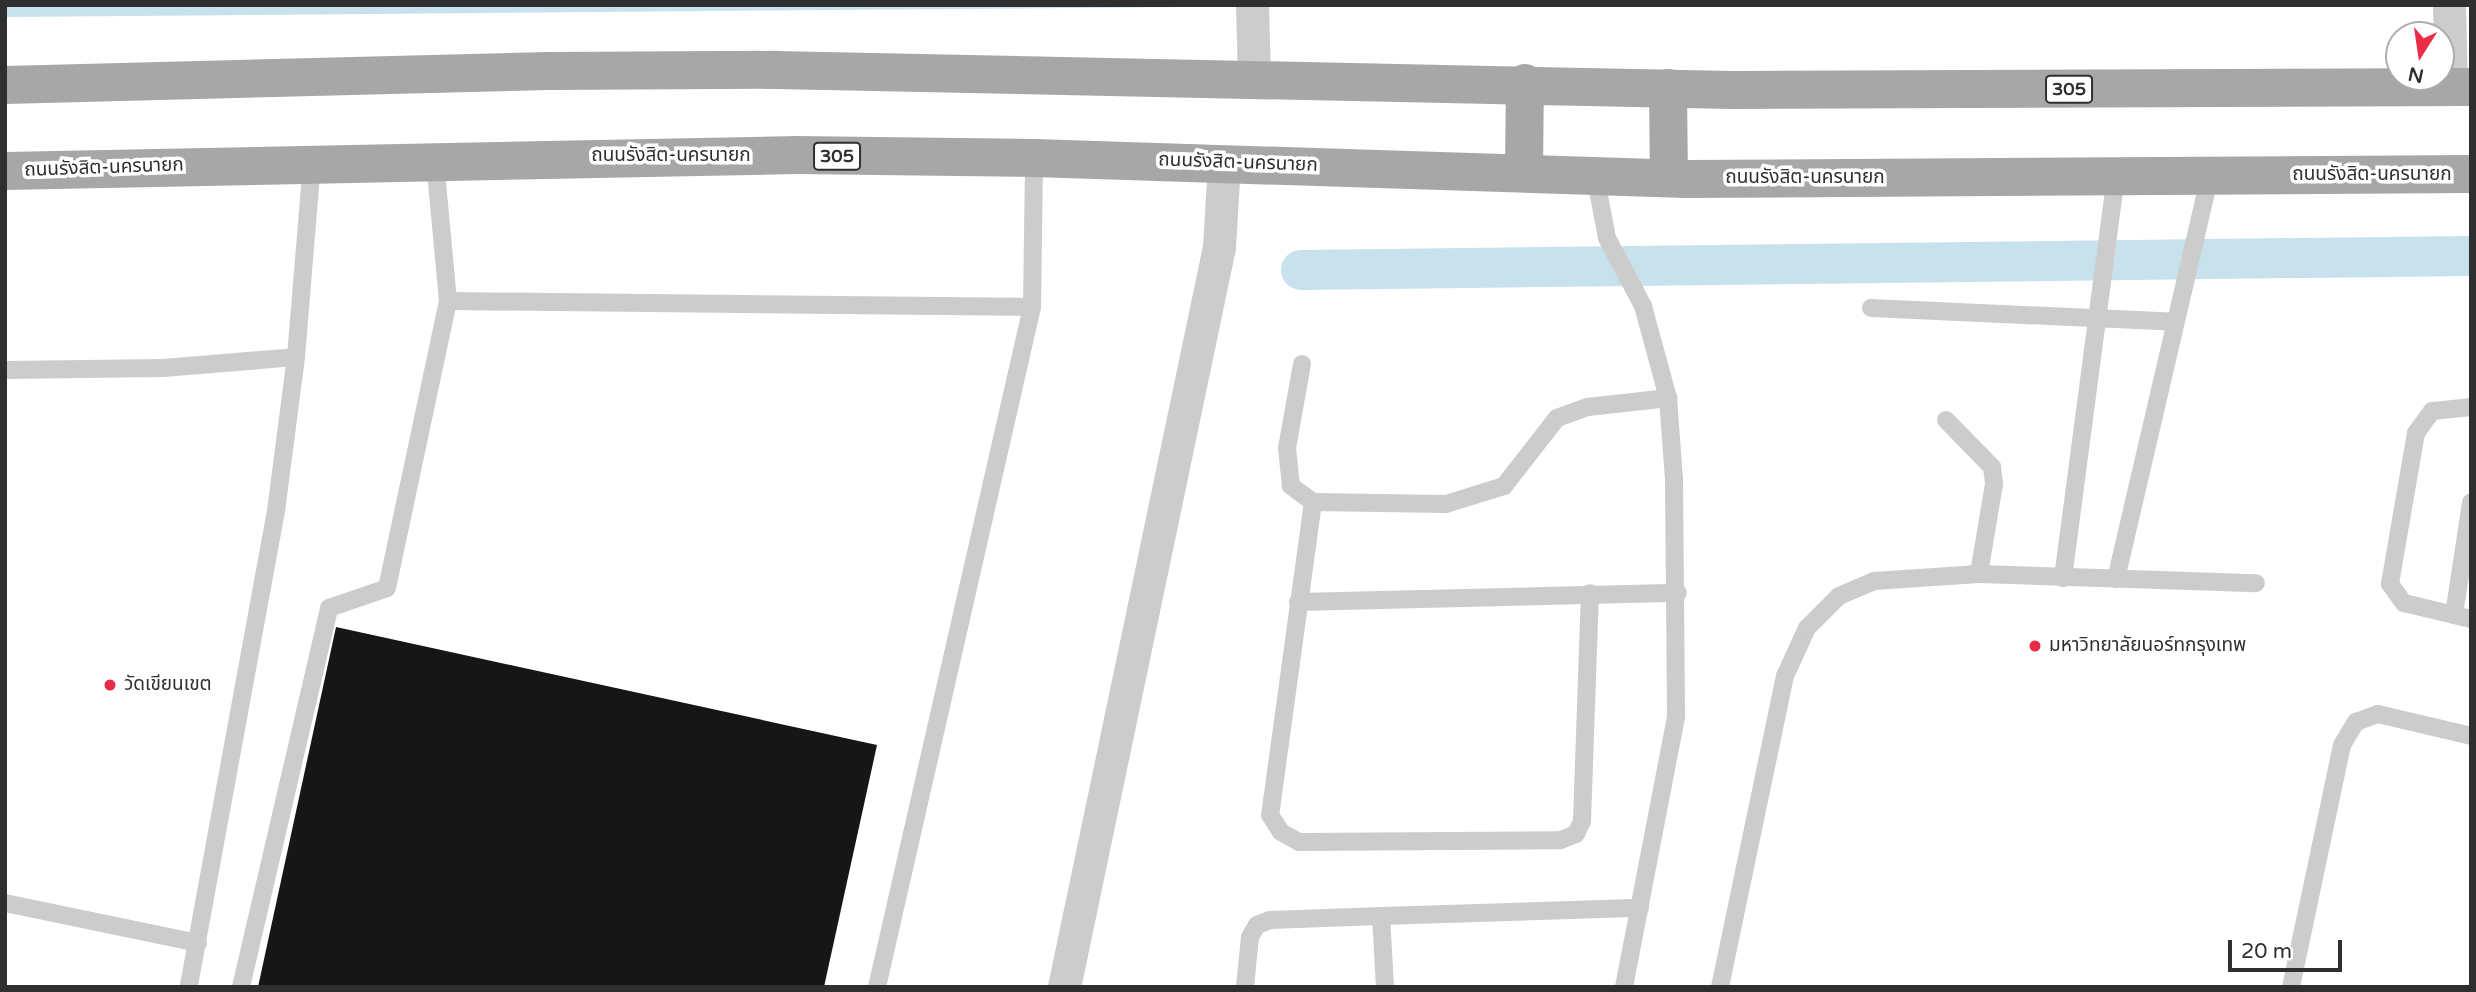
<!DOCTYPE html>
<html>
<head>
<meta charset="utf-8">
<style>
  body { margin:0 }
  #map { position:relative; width:2476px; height:992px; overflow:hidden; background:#fff; font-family:"Varela Round","Noto Sans Thai",sans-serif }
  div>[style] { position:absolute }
  .water>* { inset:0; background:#c7e1ed }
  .canal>* { height:40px; margin:-20px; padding:0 20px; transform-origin:20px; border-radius:20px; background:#c7e1ed }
  .building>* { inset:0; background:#161616 }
  .lane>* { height:18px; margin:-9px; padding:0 9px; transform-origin:9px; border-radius:9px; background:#ccc }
  .street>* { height:33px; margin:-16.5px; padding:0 16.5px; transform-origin:16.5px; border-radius:16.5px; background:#ccc }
  .primary>* { height:38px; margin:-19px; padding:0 19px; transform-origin:19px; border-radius:19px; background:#a7a7a7 }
  .dots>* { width:19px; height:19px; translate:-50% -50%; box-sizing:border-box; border:4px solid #fff; border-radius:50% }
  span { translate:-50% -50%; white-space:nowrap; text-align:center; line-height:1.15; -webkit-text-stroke:7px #fff; paint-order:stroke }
  .shield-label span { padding:2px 5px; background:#fff; border:2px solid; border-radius:5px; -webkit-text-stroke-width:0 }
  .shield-label { font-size:18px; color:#2f2f2f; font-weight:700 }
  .street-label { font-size:19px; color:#2f2f2f }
  .poi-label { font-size:19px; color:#2f2f2f }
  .left { translate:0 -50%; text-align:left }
  .frame { position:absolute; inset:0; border:7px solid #2f2f2f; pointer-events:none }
  .north { position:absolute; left:2385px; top:21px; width:70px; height:70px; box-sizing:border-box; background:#fff; border:2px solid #acacac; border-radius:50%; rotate:192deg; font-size:19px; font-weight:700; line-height:28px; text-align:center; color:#2f2f2f }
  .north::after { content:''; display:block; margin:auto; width:24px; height:32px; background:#eb2c46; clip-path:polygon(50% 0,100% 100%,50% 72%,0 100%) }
  .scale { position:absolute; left:2228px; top:940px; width:114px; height:32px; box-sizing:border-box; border:4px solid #2f2f2f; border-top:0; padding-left:9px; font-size:21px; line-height:24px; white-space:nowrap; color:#2f2f2f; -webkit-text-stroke:5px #fff; paint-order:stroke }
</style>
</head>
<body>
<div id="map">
  <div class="water">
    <div style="clip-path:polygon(5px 5px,1424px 5px,5px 17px)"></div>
  </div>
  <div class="canal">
    <div style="left:1301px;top:270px;width:1170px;rotate:-0.69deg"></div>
  </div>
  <div class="building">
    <div style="clip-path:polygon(336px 627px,877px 745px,824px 987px,258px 987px)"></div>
  </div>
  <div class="lane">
    <div style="left:1595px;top:175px;width:64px;rotate:79.2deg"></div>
    <div style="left:1607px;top:238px;width:77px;rotate:62.1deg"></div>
    <div style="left:1643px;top:306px;width:95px;rotate:74.8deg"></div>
    <div style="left:1668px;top:398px;width:82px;rotate:85.8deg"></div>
    <div style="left:1674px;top:480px;width:237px;rotate:89.5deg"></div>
    <div style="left:1676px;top:717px;width:275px;rotate:100.9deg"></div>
    <div style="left:448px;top:301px;width:584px;rotate:0.59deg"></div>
    <div style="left:1871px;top:308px;width:305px;rotate:2.6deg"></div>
    <div style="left:296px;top:357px;width:196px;rotate:-85.3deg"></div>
    <div style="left:1302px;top:364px;width:85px;rotate:100.1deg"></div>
    <div style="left:1287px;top:448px;width:38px;rotate:84deg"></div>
    <div style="left:1291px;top:486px;width:27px;rotate:36deg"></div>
    <div style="left:1313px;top:502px;width:133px;rotate:0.9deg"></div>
    <div style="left:1446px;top:504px;width:61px;rotate:-17.2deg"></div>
    <div style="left:1504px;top:486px;width:86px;rotate:-52.1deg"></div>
    <div style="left:1557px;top:418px;width:33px;rotate:-20deg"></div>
    <div style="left:1588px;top:407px;width:81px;rotate:-6.4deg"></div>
    <div style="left:5px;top:370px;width:158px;rotate:-0.7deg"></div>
    <div style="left:163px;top:368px;width:133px;rotate:-4.7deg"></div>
    <div style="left:296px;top:357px;width:155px;rotate:97.4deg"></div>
    <div style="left:276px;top:511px;width:484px;rotate:100.4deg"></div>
    <div style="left:2471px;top:407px;width:39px;rotate:174deg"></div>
    <div style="left:2432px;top:411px;width:27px;rotate:126deg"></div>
    <div style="left:2416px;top:433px;width:153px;rotate:99.8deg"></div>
    <div style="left:2390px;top:584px;width:24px;rotate:54deg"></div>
    <div style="left:2404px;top:603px;width:69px;rotate:13.4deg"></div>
    <div style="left:1946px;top:420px;width:66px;rotate:45.6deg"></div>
    <div style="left:1992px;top:467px;width:17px;rotate:83deg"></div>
    <div style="left:1994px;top:484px;width:91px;rotate:99.5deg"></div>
    <div style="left:1313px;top:502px;width:316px;rotate:97.8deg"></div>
    <div style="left:1270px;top:815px;width:20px;rotate:57deg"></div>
    <div style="left:1281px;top:832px;width:21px;rotate:29deg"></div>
    <div style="left:1299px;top:842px;width:262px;rotate:-0.4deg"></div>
    <div style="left:1561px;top:840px;width:16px;rotate:-22deg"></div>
    <div style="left:1576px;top:834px;width:14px;rotate:-65deg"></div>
    <div style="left:1582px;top:821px;width:228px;rotate:-88deg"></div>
    <div style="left:2063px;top:578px;width:404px;rotate:-82.5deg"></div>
    <div style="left:2116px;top:579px;width:414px;rotate:-76.9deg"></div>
    <div style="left:1298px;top:602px;width:380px;rotate:-1.4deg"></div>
    <div style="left:2454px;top:615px;width:114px;rotate:-81.4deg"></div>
    <div style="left:5px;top:903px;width:197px;rotate:11.7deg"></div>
    <div style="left:241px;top:987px;width:389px;rotate:-76.9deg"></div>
    <div style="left:329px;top:608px;width:61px;rotate:-19deg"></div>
    <div style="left:387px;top:588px;width:293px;rotate:-78deg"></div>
    <div style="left:448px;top:301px;width:142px;rotate:-95.3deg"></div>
    <div style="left:877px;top:987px;width:697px;rotate:-77.16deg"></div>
    <div style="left:1032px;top:307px;width:149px;rotate:-89.2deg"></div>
    <div style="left:1245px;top:987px;width:50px;rotate:-84.3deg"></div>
    <div style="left:1250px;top:937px;width:14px;rotate:-60deg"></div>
    <div style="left:1257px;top:925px;width:14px;rotate:-21deg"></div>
    <div style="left:1270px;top:920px;width:111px;rotate:-2.1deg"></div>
    <div style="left:1385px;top:987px;width:71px;rotate:-93.2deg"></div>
    <div style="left:1381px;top:916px;width:259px;rotate:-1.8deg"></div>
    <div style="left:1720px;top:987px;width:318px;rotate:-78.2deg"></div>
    <div style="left:1785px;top:676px;width:53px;rotate:-65.4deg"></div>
    <div style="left:1807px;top:628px;width:45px;rotate:-45deg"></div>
    <div style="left:1839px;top:596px;width:38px;rotate:-23deg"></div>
    <div style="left:1874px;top:581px;width:105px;rotate:-3.8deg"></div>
    <div style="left:1979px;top:574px;width:277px;rotate:1.9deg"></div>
    <div style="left:2291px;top:987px;width:247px;rotate:-78.1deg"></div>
    <div style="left:2342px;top:745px;width:27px;rotate:-59deg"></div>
    <div style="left:2356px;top:722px;width:23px;rotate:-20deg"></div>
    <div style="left:2378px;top:714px;width:96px;rotate:13.3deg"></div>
  </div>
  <div class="street">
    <div style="left:1252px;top:5px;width:73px;rotate:88.4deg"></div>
    <div style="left:2449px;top:5px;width:82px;rotate:88.6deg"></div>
    <div style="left:1064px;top:987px;width:756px;rotate:-78.17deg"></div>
    <div style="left:1219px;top:247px;width:84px;rotate:-86.6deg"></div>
  </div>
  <div class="primary">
    <div style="left:5px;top:85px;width:544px;rotate:-1.47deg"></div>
    <div style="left:549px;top:71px;width:227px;rotate:-0.3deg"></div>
    <div style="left:776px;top:70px;width:957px;rotate:1.2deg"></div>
    <div style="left:1733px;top:90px;width:738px;rotate:-0.23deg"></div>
    <div style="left:1668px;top:88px;width:89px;rotate:89.4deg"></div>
    <div style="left:5px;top:171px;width:792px;rotate:-1.16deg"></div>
    <div style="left:797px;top:155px;width:237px;rotate:0.7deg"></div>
    <div style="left:1034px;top:158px;width:652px;rotate:1.84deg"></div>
    <div style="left:1686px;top:179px;width:785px;rotate:-0.36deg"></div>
    <div style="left:1524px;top:172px;width:89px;rotate:-89.4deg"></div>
  </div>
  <div class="dots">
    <div style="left:2035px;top:646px;background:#eb2c46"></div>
    <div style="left:110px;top:685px;background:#eb2c46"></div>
  </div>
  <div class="shield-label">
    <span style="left:2069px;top:89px">305</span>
    <span style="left:837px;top:156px">305</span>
  </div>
  <div class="street-label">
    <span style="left:671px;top:156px">ถนนรังสิต-นครนายก</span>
    <span style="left:1238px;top:163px;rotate:2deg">ถนนรังสิต-นครนายก</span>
    <span style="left:104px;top:168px;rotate:-2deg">ถนนรังสิต-นครนายก</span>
    <span style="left:2372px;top:175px">ถนนรังสิต-นครนายก</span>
    <span style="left:1805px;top:178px">ถนนรังสิต-นครนายก</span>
  </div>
  <div class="poi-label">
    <span class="left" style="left:2049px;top:646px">มหาวิทยาลัยนอร์ทกรุงเทพ</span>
    <span class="left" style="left:124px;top:685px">วัดเขียนเขต</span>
  </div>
  <div class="frame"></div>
  <div class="north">N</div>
  <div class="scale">20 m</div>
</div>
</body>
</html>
